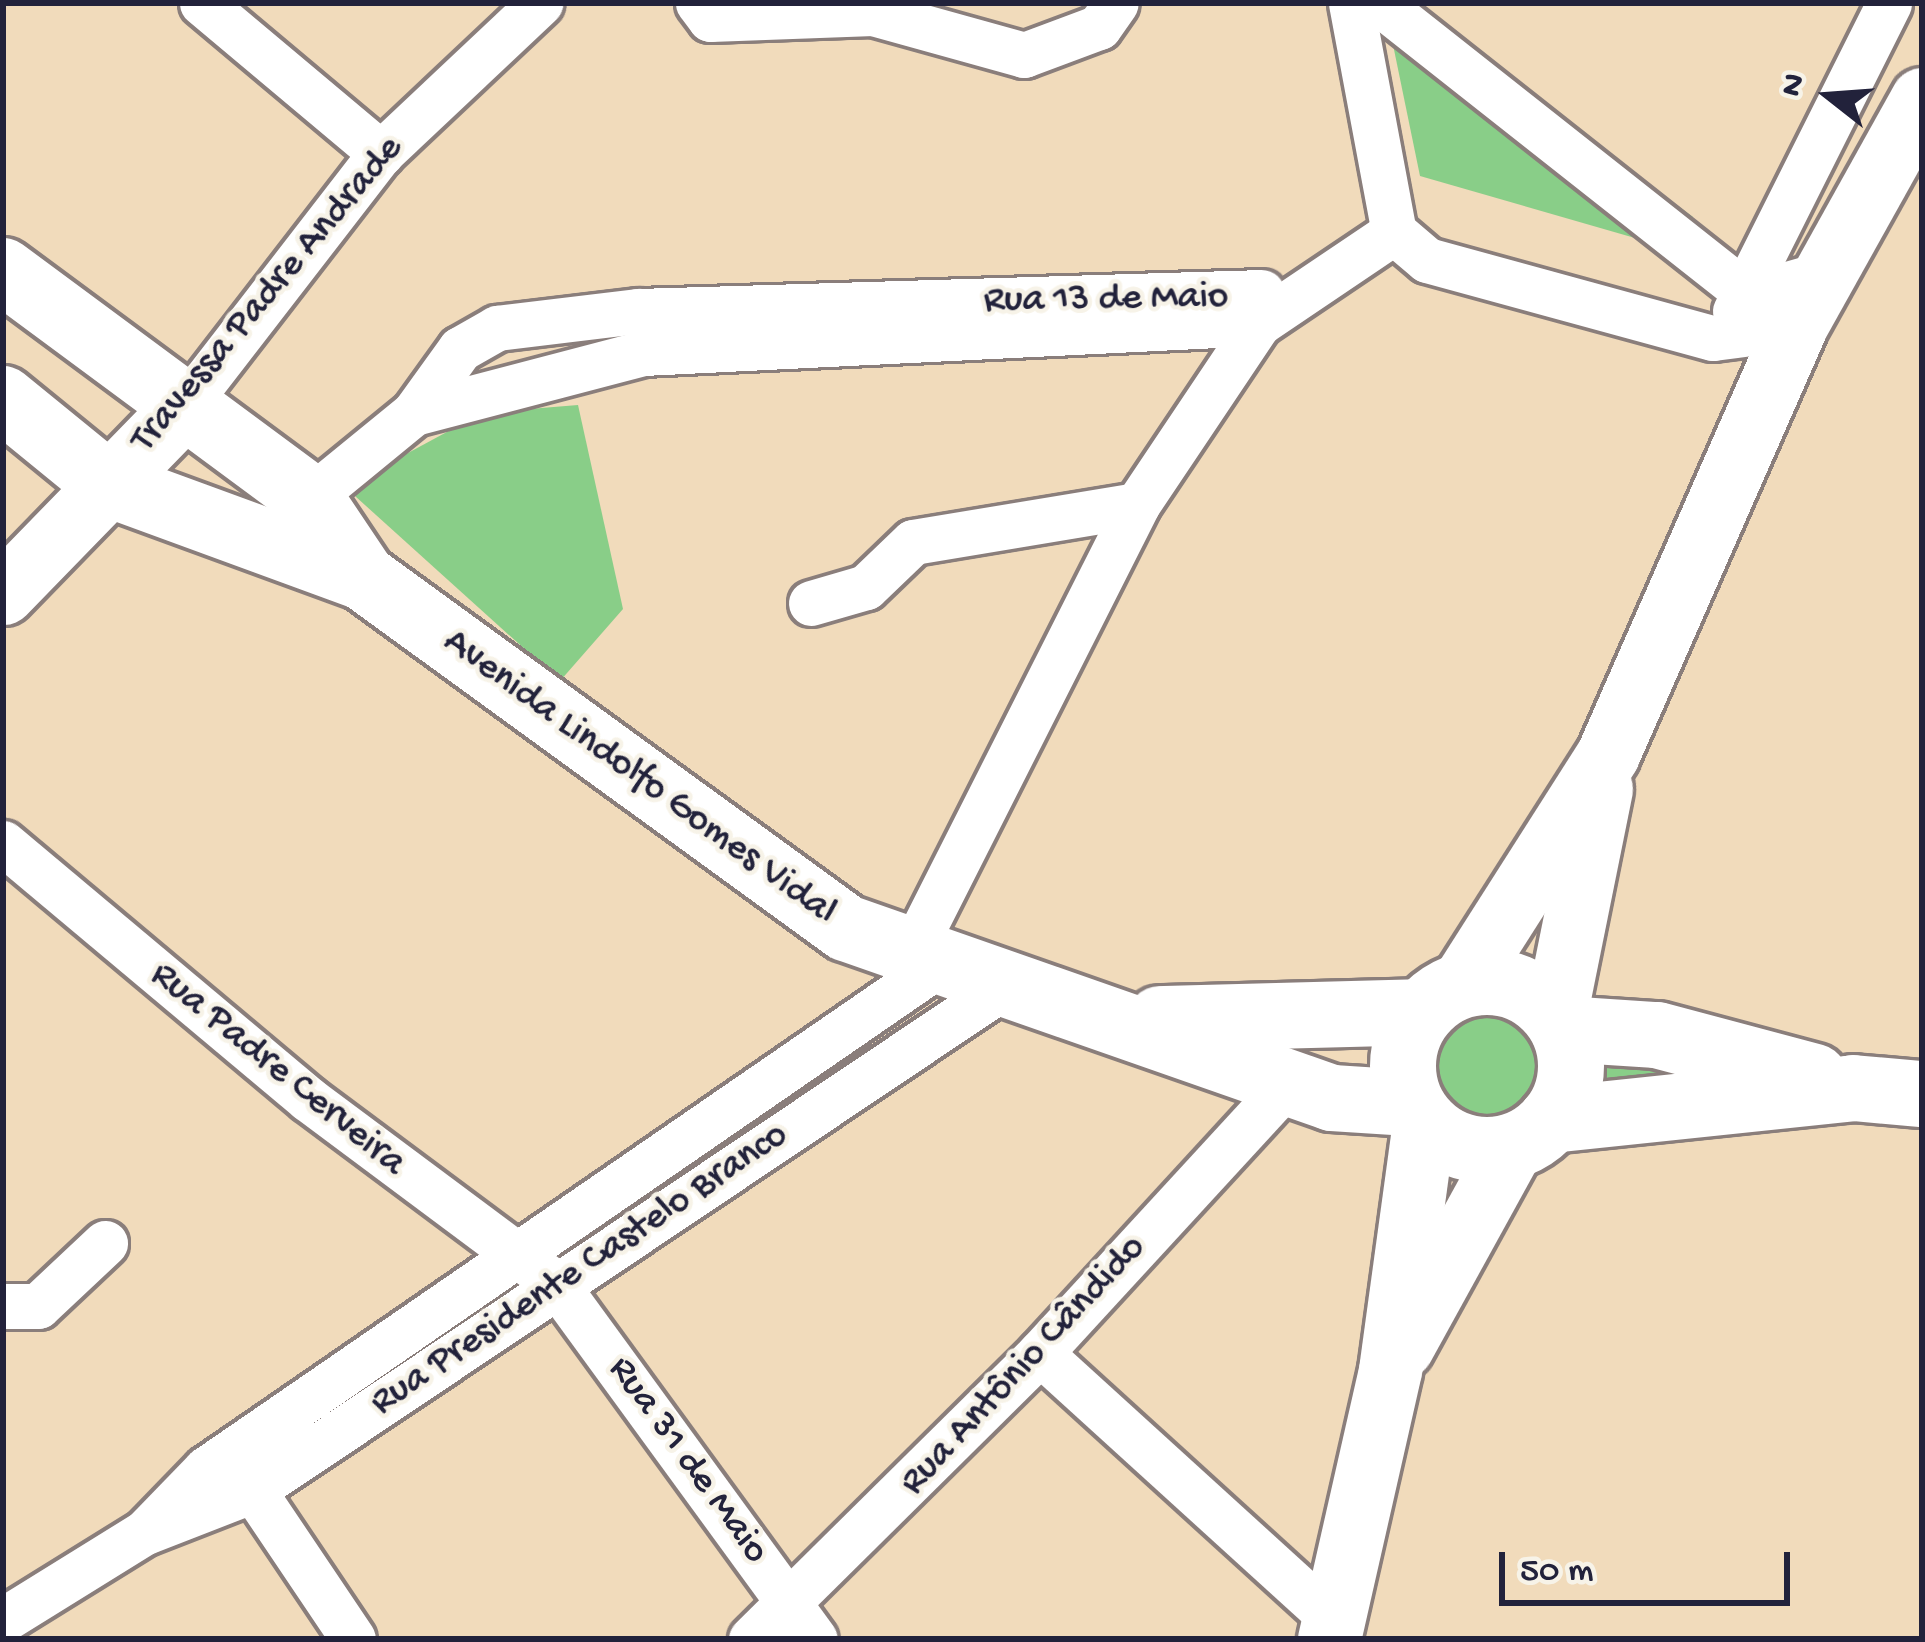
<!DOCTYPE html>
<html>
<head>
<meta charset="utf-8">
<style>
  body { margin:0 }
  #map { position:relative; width:1925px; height:1642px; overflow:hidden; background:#f1dbbb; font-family:"Gochi Hand",sans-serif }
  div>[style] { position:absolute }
  .green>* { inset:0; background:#89ce88 }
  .round { border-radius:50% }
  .roads { filter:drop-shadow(3px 0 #8a7e7b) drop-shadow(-3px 0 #8a7e7b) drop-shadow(0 3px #8a7e7b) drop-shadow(0 -3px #8a7e7b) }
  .street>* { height:45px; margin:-22.5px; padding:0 22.5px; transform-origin:22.5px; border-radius:22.5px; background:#fff }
  .secondary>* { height:63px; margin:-31.5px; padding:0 31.5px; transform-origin:31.5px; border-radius:31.5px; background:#fff }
  .primary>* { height:66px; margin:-33px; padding:0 33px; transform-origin:33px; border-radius:33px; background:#fff }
  .primary>.ring { margin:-33px; padding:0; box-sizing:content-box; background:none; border:66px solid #fff; border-radius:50% }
  span { translate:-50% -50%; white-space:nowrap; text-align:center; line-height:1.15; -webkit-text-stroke:9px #f7f3e8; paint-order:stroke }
  .street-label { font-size:39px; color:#22223b }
  .frame { position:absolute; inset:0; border:6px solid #22223b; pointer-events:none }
  .north { position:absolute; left:1769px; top:36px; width:120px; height:120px; -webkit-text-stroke:9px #f7f3e8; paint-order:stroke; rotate:287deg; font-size:33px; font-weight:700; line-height:48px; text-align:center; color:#22223b }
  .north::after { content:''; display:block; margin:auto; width:42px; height:54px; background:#22223b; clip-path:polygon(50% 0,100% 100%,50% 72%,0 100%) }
  .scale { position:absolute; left:1499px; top:1552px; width:291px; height:54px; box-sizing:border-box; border:6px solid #22223b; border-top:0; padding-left:15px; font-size:36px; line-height:42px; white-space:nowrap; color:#22223b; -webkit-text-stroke:9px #f7f3e8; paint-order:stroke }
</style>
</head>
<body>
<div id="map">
  <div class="green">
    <div style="clip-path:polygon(1426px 21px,1693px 217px,1680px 251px,1420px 176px,1391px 35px)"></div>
    <div style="clip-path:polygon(578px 405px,623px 609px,560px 681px,345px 487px,482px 413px)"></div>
    <div class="round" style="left:1433px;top:1003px;width:118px;height:118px"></div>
    <div style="clip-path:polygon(1608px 1043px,1761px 1082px,1591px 1095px)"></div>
  </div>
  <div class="roads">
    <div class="street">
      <div style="left:202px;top:3px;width:234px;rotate:40deg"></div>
      <div style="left:698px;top:3px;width:20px;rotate:53deg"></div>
      <div style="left:710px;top:19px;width:163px;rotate:-2.1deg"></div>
      <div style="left:873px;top:13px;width:157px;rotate:15.5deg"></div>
      <div style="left:1024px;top:55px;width:80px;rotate:-20.5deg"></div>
      <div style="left:1099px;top:27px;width:29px;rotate:-55deg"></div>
      <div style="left:1351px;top:3px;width:233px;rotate:79.4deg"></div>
      <div style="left:1379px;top:3px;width:471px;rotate:38.3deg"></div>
      <div style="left:1749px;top:295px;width:76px;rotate:-16deg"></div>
      <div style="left:1735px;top:311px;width:344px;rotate:-63.4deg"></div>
      <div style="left:186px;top:405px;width:319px;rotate:-52.3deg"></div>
      <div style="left:381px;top:153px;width:219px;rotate:-43.3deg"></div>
      <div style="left:414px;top:413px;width:237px;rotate:-14.7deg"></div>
      <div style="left:643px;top:353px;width:617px;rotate:-2.79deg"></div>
      <div style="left:1259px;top:323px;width:163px;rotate:-34deg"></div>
      <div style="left:1394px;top:232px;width:43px;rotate:40.3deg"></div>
      <div style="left:1427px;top:260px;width:296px;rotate:15.3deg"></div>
      <div style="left:1713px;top:338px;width:83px;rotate:-7.6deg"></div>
      <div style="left:310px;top:498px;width:134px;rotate:-39.3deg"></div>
      <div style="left:414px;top:413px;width:79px;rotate:-54.3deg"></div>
      <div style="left:460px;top:349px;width:43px;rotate:-29.6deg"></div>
      <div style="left:497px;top:328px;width:142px;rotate:-6.9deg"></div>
      <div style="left:638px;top:311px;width:624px;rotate:-1.74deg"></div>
      <div style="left:811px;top:603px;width:57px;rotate:-16.2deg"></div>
      <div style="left:866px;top:587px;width:65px;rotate:-43.8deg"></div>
      <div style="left:913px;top:542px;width:227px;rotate:-9.4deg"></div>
      <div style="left:3px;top:843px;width:398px;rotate:40deg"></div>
      <div style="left:308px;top:1099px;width:309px;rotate:36.7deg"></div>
      <div style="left:556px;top:1284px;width:439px;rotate:53.9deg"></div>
      <div style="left:912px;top:951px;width:500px;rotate:-63.2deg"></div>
      <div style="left:1137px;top:505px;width:219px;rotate:-56.2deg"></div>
      <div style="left:1259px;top:323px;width:20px;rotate:-114deg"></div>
      <div style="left:3px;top:1306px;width:35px"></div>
      <div style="left:38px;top:1306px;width:92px;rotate:-43.2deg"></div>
      <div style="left:1040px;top:1353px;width:399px;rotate:42.3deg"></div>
      <div style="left:253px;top:1490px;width:179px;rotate:56.1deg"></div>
      <div style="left:148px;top:1531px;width:113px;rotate:-21.3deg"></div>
      <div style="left:253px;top:1490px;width:905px;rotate:-33.83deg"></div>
      <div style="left:3px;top:1620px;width:167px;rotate:-31.8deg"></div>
      <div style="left:145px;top:1532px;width:88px;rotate:-45.9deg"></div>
      <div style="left:206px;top:1469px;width:896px;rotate:-34.54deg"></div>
      <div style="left:751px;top:1639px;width:407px;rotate:-44.7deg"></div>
      <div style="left:1040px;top:1353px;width:367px;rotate:-47.4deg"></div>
    </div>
    <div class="secondary">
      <div style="left:3px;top:593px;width:262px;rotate:-45.8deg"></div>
      <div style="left:1461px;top:985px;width:274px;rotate:-57.5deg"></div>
      <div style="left:1608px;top:754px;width:466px;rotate:-66.3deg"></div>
      <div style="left:1795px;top:327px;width:261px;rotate:-60.9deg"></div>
      <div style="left:1555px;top:1017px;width:233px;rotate:-78.6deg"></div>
      <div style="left:1402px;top:1347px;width:228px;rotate:-61.2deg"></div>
      <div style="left:1329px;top:1639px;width:276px;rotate:-77.2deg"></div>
      <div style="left:1390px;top:1370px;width:249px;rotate:-82.2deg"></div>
    </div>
    <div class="primary">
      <div style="left:3px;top:271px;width:382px;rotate:36.5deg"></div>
      <div style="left:310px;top:498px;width:95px;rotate:56.1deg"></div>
      <div style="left:3px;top:399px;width:133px;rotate:39.2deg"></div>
      <div style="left:106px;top:483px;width:274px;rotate:20.1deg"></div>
      <div style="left:363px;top:577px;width:597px;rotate:36.01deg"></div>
      <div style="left:846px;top:928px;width:515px;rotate:19.28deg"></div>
      <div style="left:1332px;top:1098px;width:78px;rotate:3.7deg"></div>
      <div class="ring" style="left:1403px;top:982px;width:102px;height:102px"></div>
      <div style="left:1160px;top:1019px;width:262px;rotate:-1.5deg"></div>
      <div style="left:1563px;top:1029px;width:94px;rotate:3.7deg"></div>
      <div style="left:1657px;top:1035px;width:163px;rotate:14.9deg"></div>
      <div style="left:1551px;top:1120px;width:304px;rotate:-6deg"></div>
      <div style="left:1853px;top:1088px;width:69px;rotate:5deg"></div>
    </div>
  </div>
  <div class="street-label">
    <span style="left:268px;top:295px;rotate:-50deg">Travessa Padre Andrade</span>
    <span style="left:1106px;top:300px;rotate:-1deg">Rua 13 de Maio</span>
    <span style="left:639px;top:778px;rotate:36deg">Avenida Lindolfo Gomes Vidal</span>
    <span style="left:277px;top:1070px;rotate:39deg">Rua Padre Cerveira</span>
    <span style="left:580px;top:1270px;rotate:-34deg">Rua Presidente Castelo Branco</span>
    <span style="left:1024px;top:1366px;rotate:-47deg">Rua Antônio Cândido</span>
    <span style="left:687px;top:1461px;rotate:54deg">Rua 31 de Maio</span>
  </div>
  <div class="frame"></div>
  <div class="north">N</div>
  <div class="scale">50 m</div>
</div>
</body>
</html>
